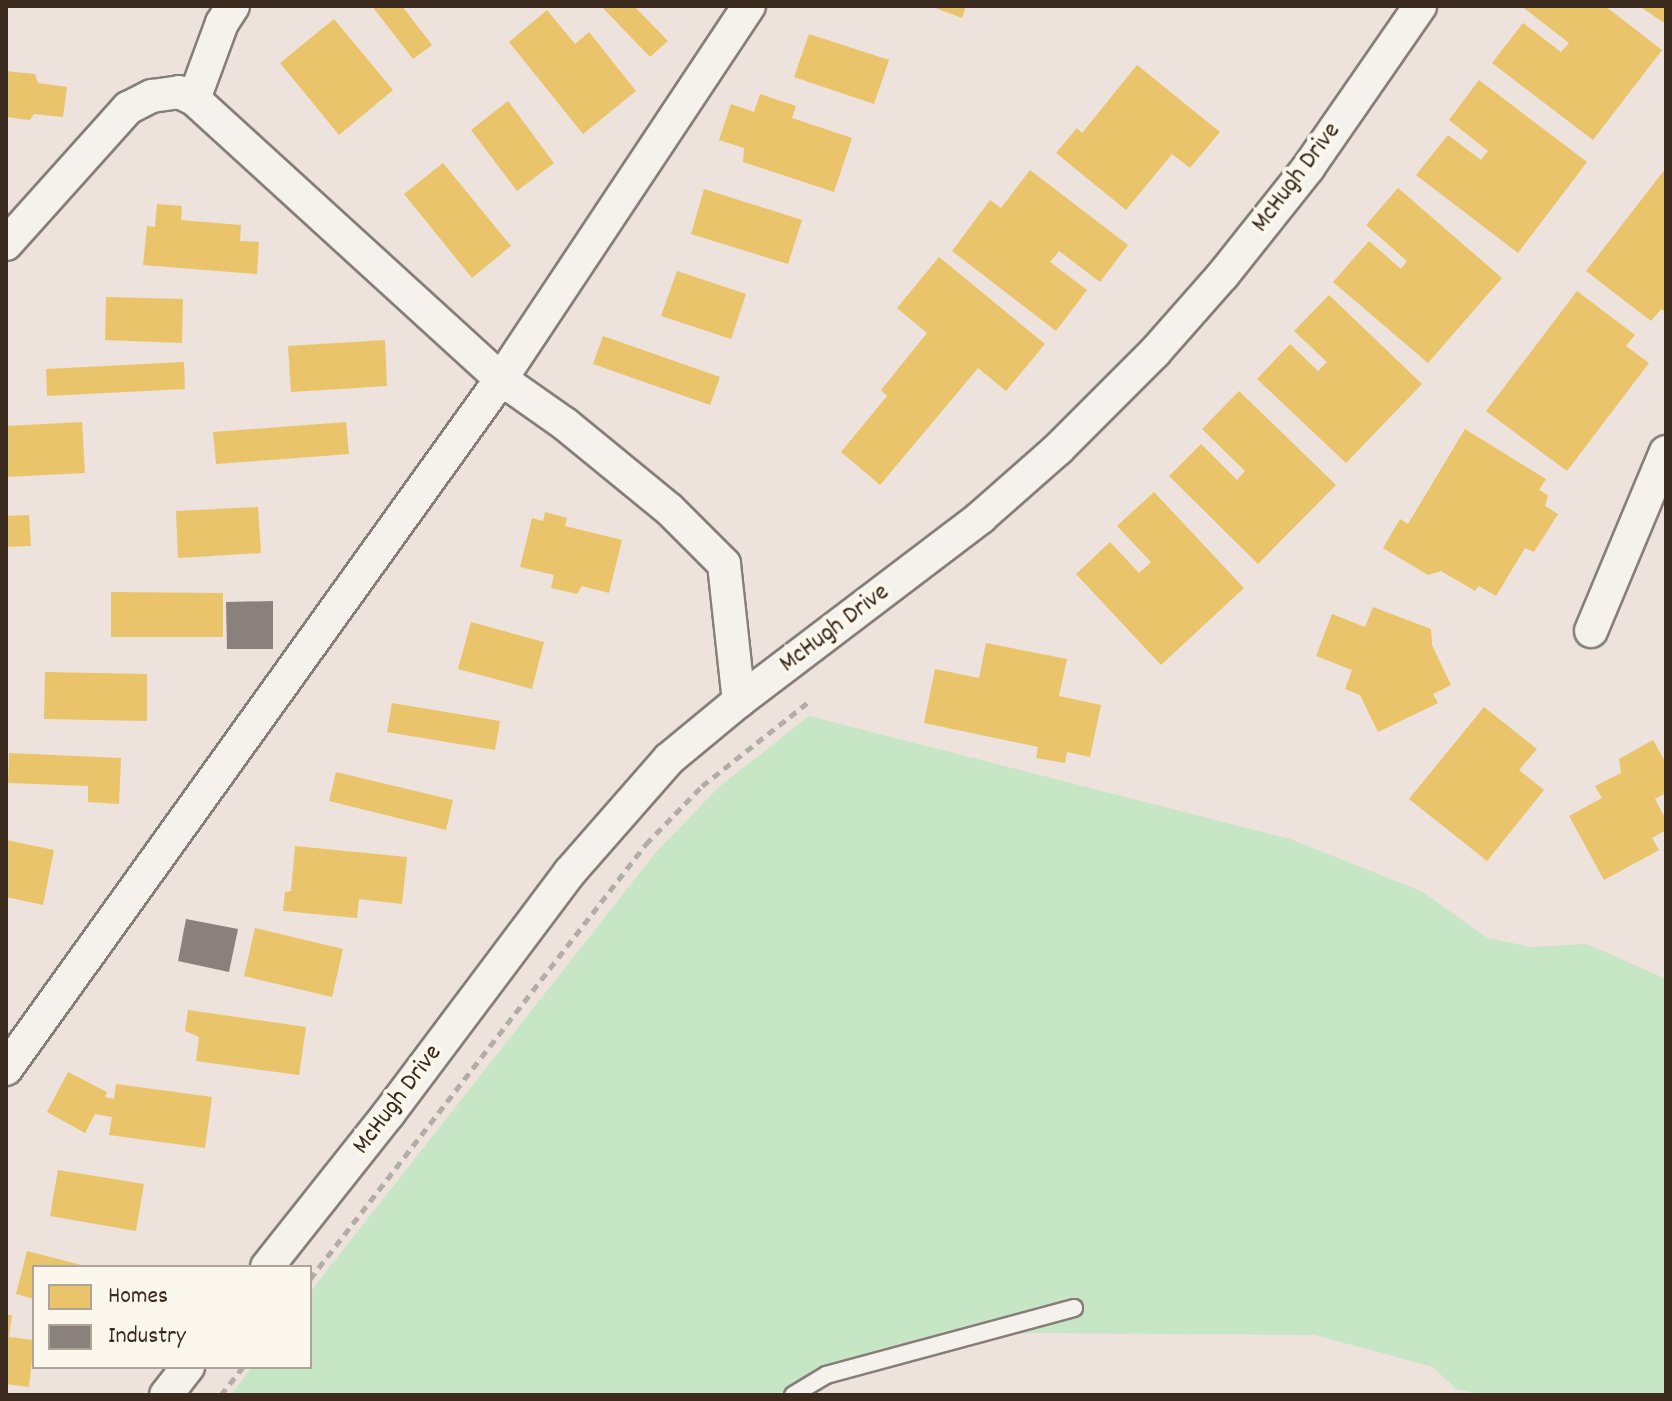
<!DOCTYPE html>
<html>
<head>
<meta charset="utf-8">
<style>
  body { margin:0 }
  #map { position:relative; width:1672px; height:1401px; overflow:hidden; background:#ede2dc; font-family:Dekko,sans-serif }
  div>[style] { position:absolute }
  .green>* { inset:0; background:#c7e6c5 }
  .homes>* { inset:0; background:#e9c46a }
  .industry>* { inset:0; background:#8a817c }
  .path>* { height:5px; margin-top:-2.5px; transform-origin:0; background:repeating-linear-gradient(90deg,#b2ada9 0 8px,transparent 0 14px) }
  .roads { filter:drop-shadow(2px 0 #867e78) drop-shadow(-2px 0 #867e78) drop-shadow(0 2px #867e78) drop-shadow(0 -2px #867e78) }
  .service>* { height:16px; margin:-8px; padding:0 8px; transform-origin:8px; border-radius:8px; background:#f5f2ee }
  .minor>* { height:32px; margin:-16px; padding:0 16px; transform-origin:16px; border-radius:16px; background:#f5f2ee }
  span { translate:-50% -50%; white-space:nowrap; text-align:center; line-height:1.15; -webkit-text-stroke:8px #fbf7ec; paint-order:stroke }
  .street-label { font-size:26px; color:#3b2a1e }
  .frame { position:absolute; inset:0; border:8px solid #3b2a1e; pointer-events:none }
  .legend { position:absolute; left:32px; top:1265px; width:280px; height:104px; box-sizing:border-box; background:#fbf7ec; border:2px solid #aea59a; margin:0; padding:10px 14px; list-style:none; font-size:24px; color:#3b2a1e }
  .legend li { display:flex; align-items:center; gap:16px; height:40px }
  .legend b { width:40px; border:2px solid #aea59a }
</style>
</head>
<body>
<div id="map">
  <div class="green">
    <div style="clip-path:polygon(809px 716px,1290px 839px,1423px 892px,1487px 938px,1532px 947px,1587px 944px,1666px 979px,1666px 1395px,1484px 1395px,1456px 1389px,1433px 1367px,1315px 1335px,1013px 1333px,894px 1357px,790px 1395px,231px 1395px,252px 1367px,310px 1367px,310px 1292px,657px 851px,719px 787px)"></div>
  </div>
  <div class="homes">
    <div style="clip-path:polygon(372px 6px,402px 6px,432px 45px,413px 59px)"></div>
    <div style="clip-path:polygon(601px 6px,634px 6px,668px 41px,650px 57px)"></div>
    <div style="clip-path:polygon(930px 6px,966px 6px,962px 18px)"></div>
    <div style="clip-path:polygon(1526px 6px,1605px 6px,1662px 50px,1593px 140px,1492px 63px,1523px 23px,1561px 52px,1569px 43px,1524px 8px)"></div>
    <div style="clip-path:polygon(1639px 6px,1666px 6px,1666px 24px)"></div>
    <div style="clip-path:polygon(547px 10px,575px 44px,589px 32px,636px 91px,583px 134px,509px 42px)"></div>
    <div style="clip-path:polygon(334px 19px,393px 90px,339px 135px,280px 63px)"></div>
    <div style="clip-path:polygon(809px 34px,889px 60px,874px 104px,794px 77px)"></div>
    <div style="clip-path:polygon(1137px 65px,1220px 132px,1190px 168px,1172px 154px,1126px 210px,1056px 153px,1077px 128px,1082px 133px)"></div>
    <div style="clip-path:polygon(6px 71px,35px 74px,38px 83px,67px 87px,63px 117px,34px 114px,30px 120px,6px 117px)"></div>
    <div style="clip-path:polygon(1479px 80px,1587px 162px,1518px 253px,1416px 175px,1448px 135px,1481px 160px,1488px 151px,1449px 120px)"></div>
    <div style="clip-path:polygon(760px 94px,796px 106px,792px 118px,852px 138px,834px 192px,743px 162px,744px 148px,719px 140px,731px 104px,754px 112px)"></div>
    <div style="clip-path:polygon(508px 101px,554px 163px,517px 191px,471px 130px)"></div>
    <div style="clip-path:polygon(443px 163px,511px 246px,472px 278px,404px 194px)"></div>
    <div style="clip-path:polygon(1666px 168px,1666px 312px,1661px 309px,1651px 321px,1586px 271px)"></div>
    <div style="clip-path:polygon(1030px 170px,1128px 245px,1100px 282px,1059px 251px,1050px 262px,1087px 290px,1056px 331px,952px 251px,990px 200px,1001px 208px)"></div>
    <div style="clip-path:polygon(1398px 188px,1502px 278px,1428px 363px,1333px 282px,1369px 241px,1401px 269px,1407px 261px,1366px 225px)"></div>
    <div style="clip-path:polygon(704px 189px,802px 220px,788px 264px,691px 234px)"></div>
    <div style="clip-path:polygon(157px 204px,182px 206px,181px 220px,241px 225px,240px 241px,259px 242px,257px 274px,143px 265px,147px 226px,155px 227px)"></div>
    <div style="clip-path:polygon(939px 257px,1045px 344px,1006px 391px,978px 368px,880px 485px,841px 452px,887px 396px,881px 390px,927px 333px,897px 308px)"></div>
    <div style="clip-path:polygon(677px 271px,746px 294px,731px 339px,661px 316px)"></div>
    <div style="clip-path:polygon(1577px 291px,1635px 335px,1626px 346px,1649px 363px,1567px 471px,1486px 411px)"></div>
    <div style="clip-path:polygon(1329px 295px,1422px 384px,1346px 463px,1257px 379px,1290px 344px,1318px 371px,1327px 362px,1294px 331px)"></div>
    <div style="clip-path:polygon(106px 297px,183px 299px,182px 343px,105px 340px)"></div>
    <div style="clip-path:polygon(603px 336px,720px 377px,710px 405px,593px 364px)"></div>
    <div style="clip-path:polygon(385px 340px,387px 386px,291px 392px,288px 346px)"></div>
    <div style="clip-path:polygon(184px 362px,185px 389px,47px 396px,46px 369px)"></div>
    <div style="clip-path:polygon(1239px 391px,1336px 485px,1258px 564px,1169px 476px,1201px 444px,1237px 480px,1245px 471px,1202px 429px)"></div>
    <div style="clip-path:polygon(82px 422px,85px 473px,6px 477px,6px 426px)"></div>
    <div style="clip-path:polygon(346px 422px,349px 454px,216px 464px,213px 432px)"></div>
    <div style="clip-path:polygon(1465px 429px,1546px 479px,1539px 490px,1548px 495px,1545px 506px,1558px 514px,1534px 552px,1525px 548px,1496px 596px,1479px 586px,1475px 591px,1441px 571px,1428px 575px,1383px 548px,1400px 519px,1408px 524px)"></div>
    <div style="clip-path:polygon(1154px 492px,1244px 588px,1161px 665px,1076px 574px,1110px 542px,1139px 573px,1151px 562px,1117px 526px)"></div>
    <div style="clip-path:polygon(258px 507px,261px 553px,178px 558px,176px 511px)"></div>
    <div style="clip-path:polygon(545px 512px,567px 518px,565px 526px,622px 540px,609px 593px,582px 586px,577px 594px,551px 588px,554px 575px,520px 567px,532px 518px,543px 521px)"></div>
    <div style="clip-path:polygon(29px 515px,31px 546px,6px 547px,6px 516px)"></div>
    <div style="clip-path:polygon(111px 592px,223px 593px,223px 637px,111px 637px)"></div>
    <div style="clip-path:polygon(1373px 607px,1431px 629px,1432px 645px,1451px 685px,1433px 694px,1438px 703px,1378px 732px,1360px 695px,1345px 689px,1352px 670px,1316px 656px,1332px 614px,1365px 627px)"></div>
    <div style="clip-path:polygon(471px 622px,544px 642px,532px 689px,458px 669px)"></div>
    <div style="clip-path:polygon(986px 643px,1067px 659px,1059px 696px,1101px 705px,1090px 757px,1067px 752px,1065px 763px,1036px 758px,1038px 747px,924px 723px,935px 669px,979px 678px)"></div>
    <div style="clip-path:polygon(45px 672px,147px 674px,147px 721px,44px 719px)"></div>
    <div style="clip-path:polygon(392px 703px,500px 721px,495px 750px,387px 732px)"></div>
    <div style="clip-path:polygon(1484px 707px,1537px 749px,1519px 770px,1544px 790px,1487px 861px,1409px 799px)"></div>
    <div style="clip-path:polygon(1653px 740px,1666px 763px,1666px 793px,1655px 799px,1666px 820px,1666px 830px,1652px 838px,1659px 850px,1604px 880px,1569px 816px,1602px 798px,1595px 786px,1621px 773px,1619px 759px)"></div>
    <div style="clip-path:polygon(9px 753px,121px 758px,119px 804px,88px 802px,88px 786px,8px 783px)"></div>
    <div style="clip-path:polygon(336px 772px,453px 800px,446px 830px,329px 801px)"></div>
    <div style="clip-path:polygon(6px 840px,54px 850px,43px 905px,6px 897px)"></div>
    <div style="clip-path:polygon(295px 846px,407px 857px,402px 904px,359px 899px,357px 918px,283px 911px,285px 892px,291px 891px)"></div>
    <div style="clip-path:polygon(255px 928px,343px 949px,332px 997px,244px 976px)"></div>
    <div style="clip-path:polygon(188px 1010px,306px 1027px,299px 1075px,196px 1061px,199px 1037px,185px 1031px)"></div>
    <div style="clip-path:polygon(68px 1072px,107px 1092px,105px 1097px,114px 1099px,116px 1084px,212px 1097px,205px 1148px,109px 1135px,112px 1117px,95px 1114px,85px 1133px,47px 1112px)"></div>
    <div style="clip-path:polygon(58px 1170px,144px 1184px,136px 1231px,50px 1216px)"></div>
    <div style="clip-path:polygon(27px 1251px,85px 1266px,85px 1267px,34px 1267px,34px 1299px,16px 1294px)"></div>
    <div style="clip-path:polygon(6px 1315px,12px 1315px,9px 1337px,34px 1340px,29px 1387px,6px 1384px)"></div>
  </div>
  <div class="industry">
    <div style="clip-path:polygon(273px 601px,273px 649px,227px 649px,226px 602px)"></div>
    <div style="clip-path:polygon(186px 919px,238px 929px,229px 972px,178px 961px)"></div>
  </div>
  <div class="path">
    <div style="left:310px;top:1279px;width:550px;rotate:-52.32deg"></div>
    <div style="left:646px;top:844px;width:81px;rotate:-46deg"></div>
    <div style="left:702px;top:786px;width:134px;rotate:-38.3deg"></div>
    <div style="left:221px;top:1395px;width:36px;rotate:-52deg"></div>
  </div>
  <div class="roads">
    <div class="service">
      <div style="left:793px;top:1395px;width:39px;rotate:-31deg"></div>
      <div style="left:826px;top:1375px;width:257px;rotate:-15.1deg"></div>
    </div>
    <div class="minor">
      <div style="left:194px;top:99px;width:81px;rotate:-69.8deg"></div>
      <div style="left:222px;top:23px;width:20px;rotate:-57deg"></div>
      <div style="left:6px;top:244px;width:183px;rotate:-48.1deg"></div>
      <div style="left:128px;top:108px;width:27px;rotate:-27deg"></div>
      <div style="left:152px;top:96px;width:27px;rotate:-8deg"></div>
      <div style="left:179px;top:92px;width:17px;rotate:25deg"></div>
      <div style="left:194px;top:99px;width:416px;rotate:42.4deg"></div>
      <div style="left:501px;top:379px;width:78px;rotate:35.1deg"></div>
      <div style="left:565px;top:424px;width:134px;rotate:39.3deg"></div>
      <div style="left:669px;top:509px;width:78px;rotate:45deg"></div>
      <div style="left:724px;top:564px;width:138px;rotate:83.8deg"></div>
      <div style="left:1591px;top:631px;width:194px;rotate:-67.3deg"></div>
      <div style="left:6px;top:1069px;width:849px;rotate:-54.34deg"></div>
      <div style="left:501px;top:379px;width:448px;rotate:-56.4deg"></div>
      <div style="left:267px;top:1267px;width:196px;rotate:-51.6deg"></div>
      <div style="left:389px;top:1113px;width:301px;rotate:-53.1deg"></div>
      <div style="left:570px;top:872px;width:150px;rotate:-48.8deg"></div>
      <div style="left:669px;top:759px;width:91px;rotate:-39.6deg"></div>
      <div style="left:739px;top:701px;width:304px;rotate:-37.2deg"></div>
      <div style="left:981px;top:517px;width:103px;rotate:-41.4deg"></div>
      <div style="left:1058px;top:449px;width:137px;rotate:-45deg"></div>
      <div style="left:1155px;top:352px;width:103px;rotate:-48.6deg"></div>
      <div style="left:1223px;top:275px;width:137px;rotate:-51.5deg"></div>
      <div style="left:1308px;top:168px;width:197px;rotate:-55.3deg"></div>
      <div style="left:166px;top:1395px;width:36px;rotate:-52deg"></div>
    </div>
  </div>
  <div class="street-label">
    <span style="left:1297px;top:178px;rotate:-53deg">McHugh Drive</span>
    <span style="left:835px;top:629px;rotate:-37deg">McHugh Drive</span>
    <span style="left:398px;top:1100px;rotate:-53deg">McHugh Drive</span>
  </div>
  <div class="frame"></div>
  <ul class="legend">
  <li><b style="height:22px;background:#e9c46a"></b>Homes</li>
  <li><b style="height:22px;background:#8a817c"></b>Industry</li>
  </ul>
</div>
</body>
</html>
